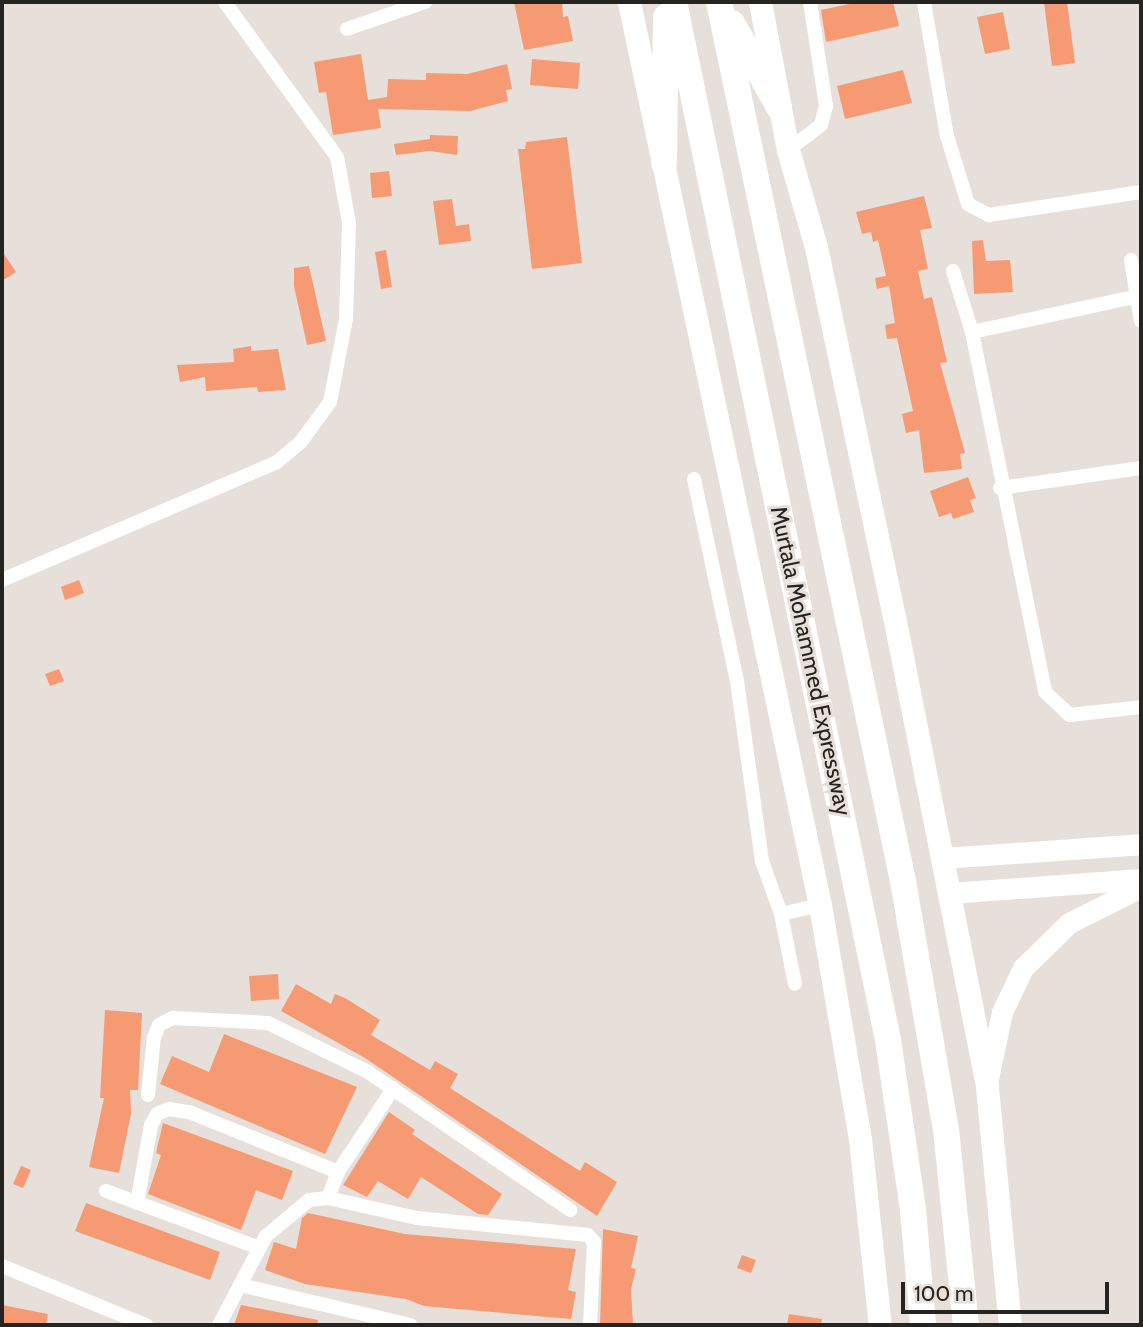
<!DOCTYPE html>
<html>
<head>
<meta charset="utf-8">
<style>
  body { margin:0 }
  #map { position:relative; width:1143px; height:1327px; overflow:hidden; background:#e7dfd9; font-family:Cabin,sans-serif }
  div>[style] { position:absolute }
  .building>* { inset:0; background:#f69a74 }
  .minor>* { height:14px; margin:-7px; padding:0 7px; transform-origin:7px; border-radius:7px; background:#fff }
  .secondary>* { height:21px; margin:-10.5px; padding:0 10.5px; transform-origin:10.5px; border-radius:10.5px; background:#fff }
  .primary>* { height:23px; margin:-11.5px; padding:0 11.5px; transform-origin:11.5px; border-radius:11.5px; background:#fff }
  .motorway>* { height:26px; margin:-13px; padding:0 13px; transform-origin:13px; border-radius:13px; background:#fff }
  span { translate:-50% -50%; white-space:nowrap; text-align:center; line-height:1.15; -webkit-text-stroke:6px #e7dfd9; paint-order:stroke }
  .street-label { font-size:23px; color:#262421 }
  .frame { position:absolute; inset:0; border:4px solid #262421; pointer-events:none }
  .scale { position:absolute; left:901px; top:1282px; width:208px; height:32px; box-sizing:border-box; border:4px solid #262421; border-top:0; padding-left:9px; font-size:21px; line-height:24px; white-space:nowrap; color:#262421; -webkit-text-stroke:5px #e7dfd9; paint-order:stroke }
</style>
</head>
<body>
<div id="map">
  <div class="building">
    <div style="clip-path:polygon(514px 2px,562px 2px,563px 17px,568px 16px,573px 41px,524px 50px)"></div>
    <div style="clip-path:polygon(859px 2px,893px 2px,899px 26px,826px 42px,821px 10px)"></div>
    <div style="clip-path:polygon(1044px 2px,1067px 2px,1075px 63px,1052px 66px)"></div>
    <div style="clip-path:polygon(1003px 12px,1010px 49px,985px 54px,977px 17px)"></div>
    <div style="clip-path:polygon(361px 54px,368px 100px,387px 97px,388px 79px,426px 80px,426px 73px,467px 74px,507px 64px,512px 89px,506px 90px,508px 101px,470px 111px,378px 109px,381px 128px,333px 135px,326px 92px,319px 93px,314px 62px)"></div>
    <div style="clip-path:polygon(532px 59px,580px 63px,578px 89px,530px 85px)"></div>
    <div style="clip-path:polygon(903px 70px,912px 103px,845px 119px,837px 86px)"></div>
    <div style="clip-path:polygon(430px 135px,458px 136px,457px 155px,430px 151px,396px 155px,394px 144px,430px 139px)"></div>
    <div style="clip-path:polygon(567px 137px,582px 263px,532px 269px,518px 149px,525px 149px,526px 142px)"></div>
    <div style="clip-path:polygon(389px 171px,392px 196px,372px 198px,370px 173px)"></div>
    <div style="clip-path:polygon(924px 196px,932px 228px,920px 230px,928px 269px,918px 271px,924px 299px,932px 297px,947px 362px,940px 363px,965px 453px,960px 454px,962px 469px,924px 473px,919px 430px,906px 433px,902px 414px,913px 411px,897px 338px,887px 339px,885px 325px,895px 323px,889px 286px,877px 289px,875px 278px,886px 276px,878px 240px,873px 242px,871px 232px,862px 234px,856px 212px)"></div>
    <div style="clip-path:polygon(452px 199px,456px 226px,469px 224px,471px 241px,439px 245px,433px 201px)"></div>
    <div style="clip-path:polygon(983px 240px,986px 261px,1010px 260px,1013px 292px,974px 294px,972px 241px)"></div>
    <div style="clip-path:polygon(386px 250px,392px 287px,381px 289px,375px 252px)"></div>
    <div style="clip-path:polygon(2px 251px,16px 272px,2px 281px)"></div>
    <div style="clip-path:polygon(309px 266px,326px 341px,307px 345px,294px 286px,294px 268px)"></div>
    <div style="clip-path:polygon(251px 346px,251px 351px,278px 349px,286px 390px,258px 392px,257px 387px,206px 391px,205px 377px,180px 382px,177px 365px,234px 362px,233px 349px)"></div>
    <div style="clip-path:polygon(968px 477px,976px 498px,970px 500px,974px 512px,953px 519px,951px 513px,939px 517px,930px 491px)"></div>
    <div style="clip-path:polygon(79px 580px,84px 593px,65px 600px,61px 587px)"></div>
    <div style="clip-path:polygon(59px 669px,64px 681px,50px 686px,45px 674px)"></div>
    <div style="clip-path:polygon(278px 974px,279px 999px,251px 1001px,249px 976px)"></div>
    <div style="clip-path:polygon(296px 984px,331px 1004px,335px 994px,345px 998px,380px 1020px,371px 1035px,430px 1070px,435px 1061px,458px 1074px,450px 1088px,580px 1171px,585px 1162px,617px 1182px,597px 1216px,365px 1058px,281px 1011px)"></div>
    <div style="clip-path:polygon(105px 1010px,142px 1013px,138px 1090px,130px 1090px,131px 1114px,119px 1173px,89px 1167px,104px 1098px,100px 1098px)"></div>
    <div style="clip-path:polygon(224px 1034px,357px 1087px,325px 1154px,160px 1084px,172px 1056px,209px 1072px)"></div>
    <div style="clip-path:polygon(389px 1112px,415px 1130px,412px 1134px,502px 1194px,488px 1215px,478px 1214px,421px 1177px,408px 1199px,378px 1181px,367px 1197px,343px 1185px)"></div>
    <div style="clip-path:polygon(163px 1123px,293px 1171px,282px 1200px,256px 1190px,241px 1230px,148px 1194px,161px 1155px,156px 1153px)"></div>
    <div style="clip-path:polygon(21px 1166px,31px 1170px,23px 1188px,13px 1184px)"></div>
    <div style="clip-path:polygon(86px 1203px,220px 1252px,210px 1280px,75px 1231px)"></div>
    <div style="clip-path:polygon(308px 1213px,405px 1234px,576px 1249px,568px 1290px,576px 1292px,571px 1319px,424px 1306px,406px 1299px,305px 1284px,265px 1270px,274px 1242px,296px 1249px,302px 1218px)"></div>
    <div style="clip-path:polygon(603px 1229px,638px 1236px,631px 1268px,636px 1269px,631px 1289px,633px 1325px,600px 1325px)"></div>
    <div style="clip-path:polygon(742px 1255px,756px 1260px,751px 1273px,737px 1268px)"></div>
    <div style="clip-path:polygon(2px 1305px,48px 1314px,46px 1325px,2px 1325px)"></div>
    <div style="clip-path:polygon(241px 1305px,318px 1320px,317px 1325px,234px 1325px)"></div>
    <div style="clip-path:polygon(789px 1314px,822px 1319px,821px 1325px,787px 1325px)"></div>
  </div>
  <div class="minor">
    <div style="left:924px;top:2px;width:136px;rotate:80.3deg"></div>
    <div style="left:947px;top:136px;width:71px;rotate:72.8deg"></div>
    <div style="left:968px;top:204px;width:24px;rotate:28deg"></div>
    <div style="left:989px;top:215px;width:154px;rotate:-8.6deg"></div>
    <div style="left:347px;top:29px;width:83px;rotate:-19.1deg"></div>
    <div style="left:788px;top:150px;width:41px;rotate:-37.1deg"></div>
    <div style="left:821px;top:125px;width:20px;rotate:-75deg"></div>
    <div style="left:826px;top:106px;width:105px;rotate:-98.7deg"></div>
    <div style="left:1131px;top:260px;width:62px;rotate:80.7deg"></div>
    <div style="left:953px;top:271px;width:64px;rotate:72.7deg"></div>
    <div style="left:972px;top:332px;width:367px;rotate:78.5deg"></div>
    <div style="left:1045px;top:692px;width:34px;rotate:43deg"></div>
    <div style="left:1070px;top:715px;width:71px;rotate:-6.4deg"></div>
    <div style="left:972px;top:332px;width:170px;rotate:-12.2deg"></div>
    <div style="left:694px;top:479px;width:207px;rotate:78deg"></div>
    <div style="left:737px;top:681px;width:182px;rotate:82.1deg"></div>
    <div style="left:762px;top:861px;width:56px;rotate:70.3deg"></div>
    <div style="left:781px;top:914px;width:71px;rotate:78.7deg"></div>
    <div style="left:1000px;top:488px;width:142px;rotate:-8.1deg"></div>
    <div style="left:2px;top:580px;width:299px;rotate:-23.2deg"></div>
    <div style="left:277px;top:462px;width:30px;rotate:-40deg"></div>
    <div style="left:300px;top:443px;width:51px;rotate:-53.8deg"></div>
    <div style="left:330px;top:402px;width:85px;rotate:-79.1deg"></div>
    <div style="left:346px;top:319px;width:96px;rotate:-88.2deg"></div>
    <div style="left:349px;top:223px;width:67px;rotate:-100.3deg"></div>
    <div style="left:337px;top:157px;width:191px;rotate:-125.9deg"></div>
    <div style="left:781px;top:914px;width:40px;rotate:-13deg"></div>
    <div style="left:148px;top:1095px;width:58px;rotate:-84.1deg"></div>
    <div style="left:154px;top:1037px;width:13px;rotate:-67deg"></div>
    <div style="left:159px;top:1025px;width:16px;rotate:-27deg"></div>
    <div style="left:173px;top:1018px;width:95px;rotate:3deg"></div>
    <div style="left:268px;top:1023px;width:111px;rotate:26.1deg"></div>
    <div style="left:368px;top:1072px;width:245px;rotate:34.3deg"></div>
    <div style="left:106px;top:1191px;width:163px;rotate:20.4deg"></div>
    <div style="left:328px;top:1198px;width:28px;rotate:-69deg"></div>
    <div style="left:338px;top:1172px;width:100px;rotate:-56.5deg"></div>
    <div style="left:137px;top:1203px;width:79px;rotate:-79.8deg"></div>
    <div style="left:151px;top:1125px;width:13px;rotate:-61deg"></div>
    <div style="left:157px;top:1114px;width:13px;rotate:-23deg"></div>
    <div style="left:169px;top:1109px;width:20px;rotate:9deg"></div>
    <div style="left:189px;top:1112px;width:161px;rotate:21.9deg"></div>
    <div style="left:2px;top:1266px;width:156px;rotate:22.3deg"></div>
    <div style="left:240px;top:1285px;width:175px;rotate:13.2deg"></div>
    <div style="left:219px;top:1325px;width:101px;rotate:-62.2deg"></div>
    <div style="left:266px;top:1236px;width:56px;rotate:-39.9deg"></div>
    <div style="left:309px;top:1200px;width:19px;rotate:-6deg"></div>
    <div style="left:328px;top:1198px;width:91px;rotate:12.7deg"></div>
    <div style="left:417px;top:1218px;width:172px;rotate:5.7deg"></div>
    <div style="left:588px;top:1235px;width:9px;rotate:49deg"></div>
    <div style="left:594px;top:1242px;width:83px;rotate:92.8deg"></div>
  </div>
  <div class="secondary">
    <div style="left:943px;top:858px;width:198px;rotate:-4deg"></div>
    <div style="left:950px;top:893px;width:192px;rotate:-4.2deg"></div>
    <div style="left:988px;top:1078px;width:67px;rotate:-78deg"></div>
    <div style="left:1002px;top:1012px;width:49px;rotate:-64.5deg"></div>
    <div style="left:1023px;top:968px;width:64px;rotate:-44.4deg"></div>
    <div style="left:1069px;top:923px;width:80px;rotate:-26.6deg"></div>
  </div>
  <div class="primary">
    <div style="left:629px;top:2px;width:923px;rotate:78.06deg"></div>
    <div style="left:820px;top:905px;width:237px;rotate:80.3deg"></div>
    <div style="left:860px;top:1139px;width:187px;rotate:83.9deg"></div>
    <div style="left:760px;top:2px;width:151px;rotate:79.3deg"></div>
    <div style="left:788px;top:150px;width:101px;rotate:73.9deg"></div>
    <div style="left:816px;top:247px;width:377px;rotate:78.1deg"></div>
    <div style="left:894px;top:616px;width:480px;rotate:78.8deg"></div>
    <div style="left:987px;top:1087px;width:239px;rotate:84.5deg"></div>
  </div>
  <div class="motorway">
    <div style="left:674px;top:2px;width:1060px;rotate:78.35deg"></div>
    <div style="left:888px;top:1040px;width:172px;rotate:81.6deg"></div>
    <div style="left:913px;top:1210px;width:115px;rotate:85deg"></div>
    <div style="left:719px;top:2px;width:898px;rotate:78.18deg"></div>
    <div style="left:903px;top:881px;width:252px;rotate:80.2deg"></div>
    <div style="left:946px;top:1129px;width:197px;rotate:84.2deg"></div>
    <div style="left:732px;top:23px;width:96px;rotate:60.8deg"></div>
    <div style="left:664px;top:163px;width:146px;rotate:-89.2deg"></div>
  </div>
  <div class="street-label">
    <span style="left:811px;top:661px;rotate:78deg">Murtala Mohammed Expressway</span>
  </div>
  <div class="frame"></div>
  <div class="scale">100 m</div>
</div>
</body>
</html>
